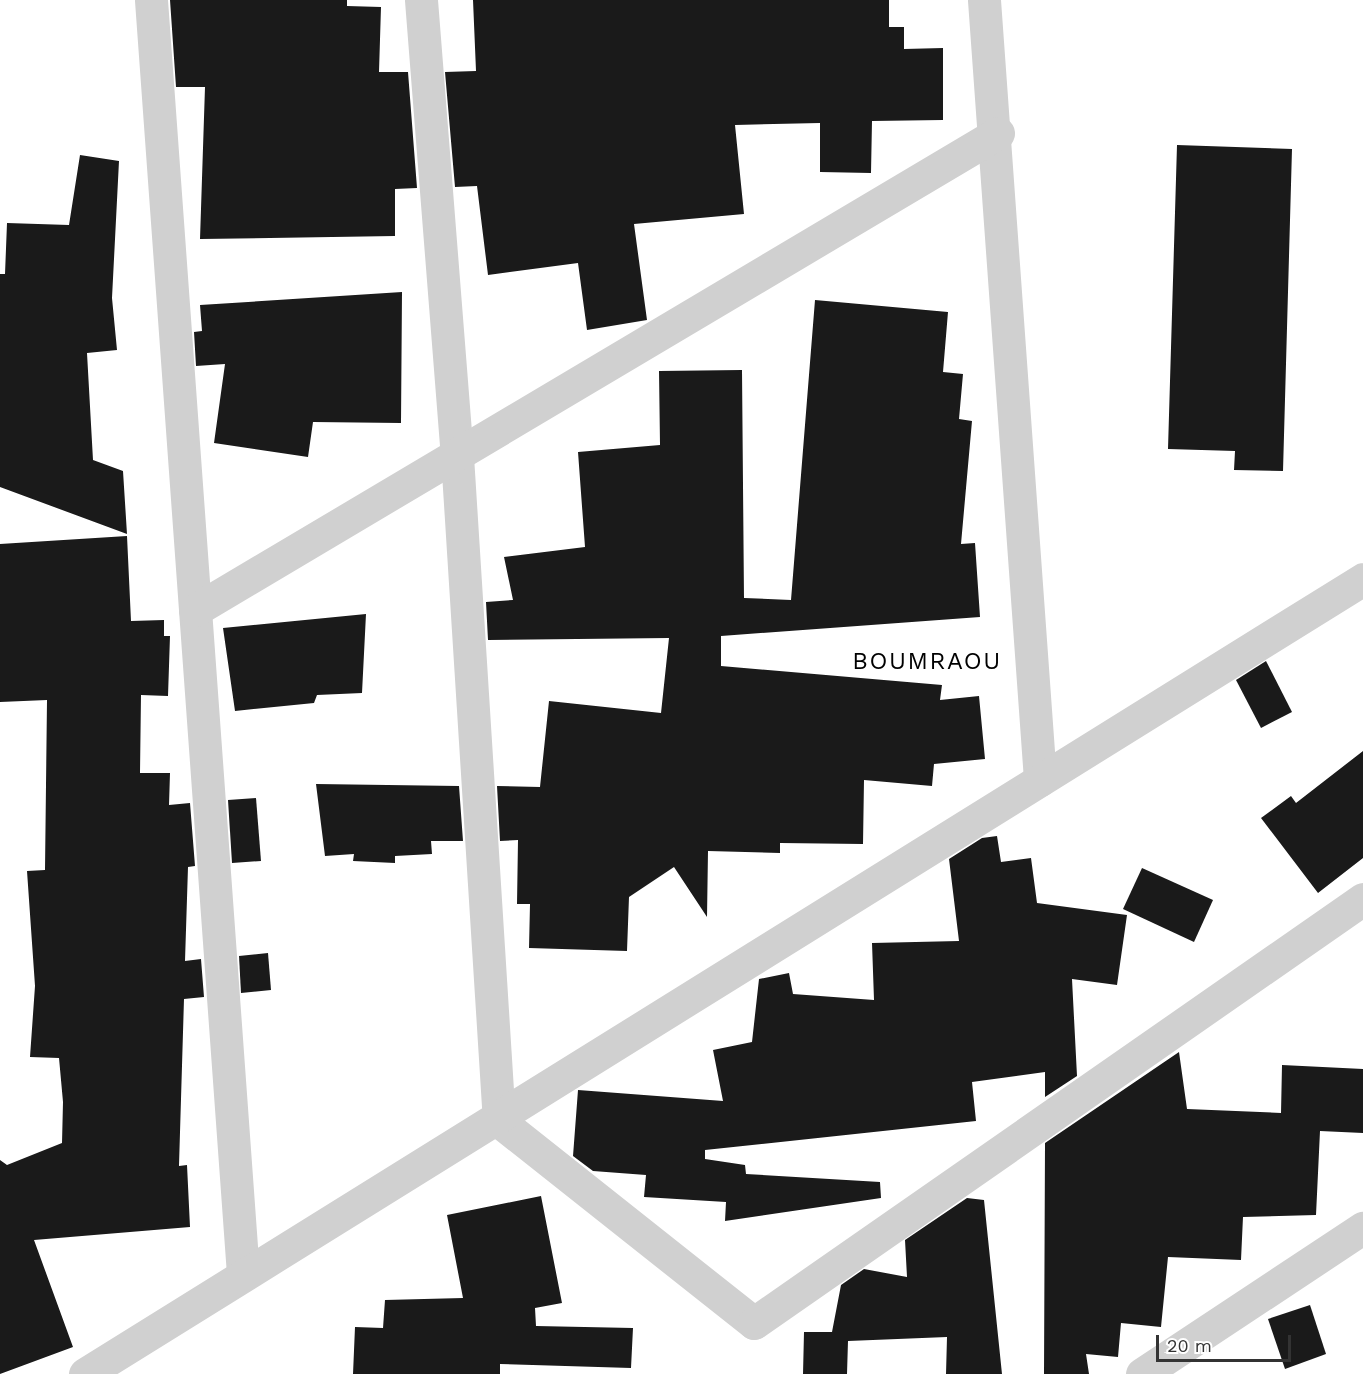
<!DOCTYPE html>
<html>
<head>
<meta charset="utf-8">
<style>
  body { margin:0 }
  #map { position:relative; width:1363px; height:1374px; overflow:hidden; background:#fff; font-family:"Work Sans",sans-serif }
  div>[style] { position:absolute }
  .building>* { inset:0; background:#1a1a1a }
  .minor>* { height:33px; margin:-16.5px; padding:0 16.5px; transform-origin:16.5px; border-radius:16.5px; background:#d0d0d0 }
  span { translate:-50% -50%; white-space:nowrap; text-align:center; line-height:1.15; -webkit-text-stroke:6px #fff; paint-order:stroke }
  .quarter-label { font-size:24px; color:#000; letter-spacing:1.5px }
  .scale { position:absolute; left:1156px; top:1335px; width:135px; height:27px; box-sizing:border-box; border:3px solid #333; border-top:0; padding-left:8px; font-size:18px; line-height:21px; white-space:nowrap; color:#333; -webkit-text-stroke:4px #fff; paint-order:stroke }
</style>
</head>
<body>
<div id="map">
  <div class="building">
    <div style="clip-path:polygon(170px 0,347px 0,347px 6px,381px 7px,379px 72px,408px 72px,417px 188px,395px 189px,395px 236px,200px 239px,205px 87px,176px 87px)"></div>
    <div style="clip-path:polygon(473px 0,889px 0,889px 27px,904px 27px,904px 49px,943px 48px,943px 120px,872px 121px,871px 173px,820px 172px,820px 123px,735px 125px,744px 214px,634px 224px,647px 320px,587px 330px,578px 263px,488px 275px,477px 186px,455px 187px,445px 72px,476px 71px)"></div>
    <div style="clip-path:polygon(1177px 145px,1292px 149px,1283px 471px,1234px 470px,1235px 451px,1168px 449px)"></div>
    <div style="clip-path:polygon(80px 155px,119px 161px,112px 298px,117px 350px,87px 353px,93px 460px,123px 471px,127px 534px,0 487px,0 274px,5px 274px,7px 223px,69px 225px)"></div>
    <div style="clip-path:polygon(402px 292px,401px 423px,313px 422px,308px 457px,214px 443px,225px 364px,196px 366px,194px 332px,202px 331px,200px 305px)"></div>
    <div style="clip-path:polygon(815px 300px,948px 312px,943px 372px,963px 374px,959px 419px,972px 421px,961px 544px,975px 543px,980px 617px,721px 636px,721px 666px,942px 685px,940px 700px,979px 696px,985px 759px,934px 764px,932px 786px,864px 780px,863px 844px,780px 843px,780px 853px,708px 851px,707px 917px,674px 867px,629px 897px,627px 951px,529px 948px,530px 904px,517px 904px,518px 840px,500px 841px,497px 786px,540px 787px,549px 701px,661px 713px,669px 638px,488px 640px,486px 602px,513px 600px,504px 557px,585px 547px,578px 452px,660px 445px,659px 371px,742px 370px,744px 598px,791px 600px)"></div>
    <div style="clip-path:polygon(127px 536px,131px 621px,164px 620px,164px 636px,170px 636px,168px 696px,141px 695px,140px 773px,170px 773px,169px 805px,190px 803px,195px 866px,188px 867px,185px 961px,201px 959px,204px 997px,184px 999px,179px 1166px,187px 1165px,190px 1227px,34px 1240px,73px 1347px,0 1374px,0 1160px,7px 1165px,62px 1143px,63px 1102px,59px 1058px,30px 1057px,35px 986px,27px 871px,45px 870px,47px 700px,0 702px,0 544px)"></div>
    <div style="clip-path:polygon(366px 614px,362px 693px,317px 695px,314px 703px,235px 711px,223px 628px)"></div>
    <div style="clip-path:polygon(1266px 661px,1292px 712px,1261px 728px,1236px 680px)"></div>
    <div style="clip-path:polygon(1363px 751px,1363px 858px,1318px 893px,1261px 818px,1291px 796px,1296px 803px)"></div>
    <div style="clip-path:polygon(316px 784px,459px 786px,463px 841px,431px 841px,432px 854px,395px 856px,395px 863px,353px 861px,354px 854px,325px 856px)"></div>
    <div style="clip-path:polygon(256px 798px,261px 861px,232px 863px,228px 800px)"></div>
    <div style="clip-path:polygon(997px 836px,1001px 862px,1031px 858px,1037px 903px,1127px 915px,1117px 985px,1072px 979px,1077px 1076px,1045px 1097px,1045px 1072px,972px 1082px,976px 1121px,705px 1150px,705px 1159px,745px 1165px,746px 1174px,880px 1182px,881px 1198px,725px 1221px,726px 1202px,644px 1197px,646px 1175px,593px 1171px,573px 1156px,578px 1090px,723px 1101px,713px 1050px,752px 1042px,759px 979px,789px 973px,793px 994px,874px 1000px,872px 943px,959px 941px,949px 859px,982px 838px)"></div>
    <div style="clip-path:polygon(1142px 868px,1213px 900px,1194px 942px,1123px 909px)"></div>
    <div style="clip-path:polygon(268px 953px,271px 990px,241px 993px,239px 956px)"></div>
    <div style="clip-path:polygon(1179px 1052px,1187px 1109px,1281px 1113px,1282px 1065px,1363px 1069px,1363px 1133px,1320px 1131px,1316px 1215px,1243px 1217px,1241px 1260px,1168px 1257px,1161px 1327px,1121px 1323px,1118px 1357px,1086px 1354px,1089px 1374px,1044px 1374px,1045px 1143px)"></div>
    <div style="clip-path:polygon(541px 1196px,562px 1303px,535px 1308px,536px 1326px,633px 1328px,631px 1368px,500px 1364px,500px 1374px,353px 1374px,355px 1327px,383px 1328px,385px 1300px,463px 1298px,447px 1215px)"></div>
    <div style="clip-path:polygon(967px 1198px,984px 1200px,1002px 1374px,946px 1374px,947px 1337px,848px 1341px,847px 1374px,803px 1374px,804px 1332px,832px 1332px,841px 1285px,864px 1269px,907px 1277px,905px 1240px)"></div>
    <div style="clip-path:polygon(1310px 1305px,1326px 1354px,1285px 1369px,1268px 1319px)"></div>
  </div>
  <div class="minor">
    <div style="left:151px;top:0;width:1278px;rotate:85.87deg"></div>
    <div style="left:421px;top:0;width:457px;rotate:85.5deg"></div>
    <div style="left:457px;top:456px;width:666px;rotate:86.39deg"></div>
    <div style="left:499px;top:1121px;width:325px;rotate:38.4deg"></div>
    <div style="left:754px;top:1323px;width:742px;rotate:-34.85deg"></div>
    <div style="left:984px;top:0;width:782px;rotate:85.89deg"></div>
    <div style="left:195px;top:610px;width:934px;rotate:-30.71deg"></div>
    <div style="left:85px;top:1374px;width:1505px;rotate:-31.88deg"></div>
    <div style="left:1142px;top:1374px;width:265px;rotate:-33.5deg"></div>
  </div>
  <div class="quarter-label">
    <span style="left:927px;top:662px">BOUMRAOU</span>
  </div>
  <div class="scale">20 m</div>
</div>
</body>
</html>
